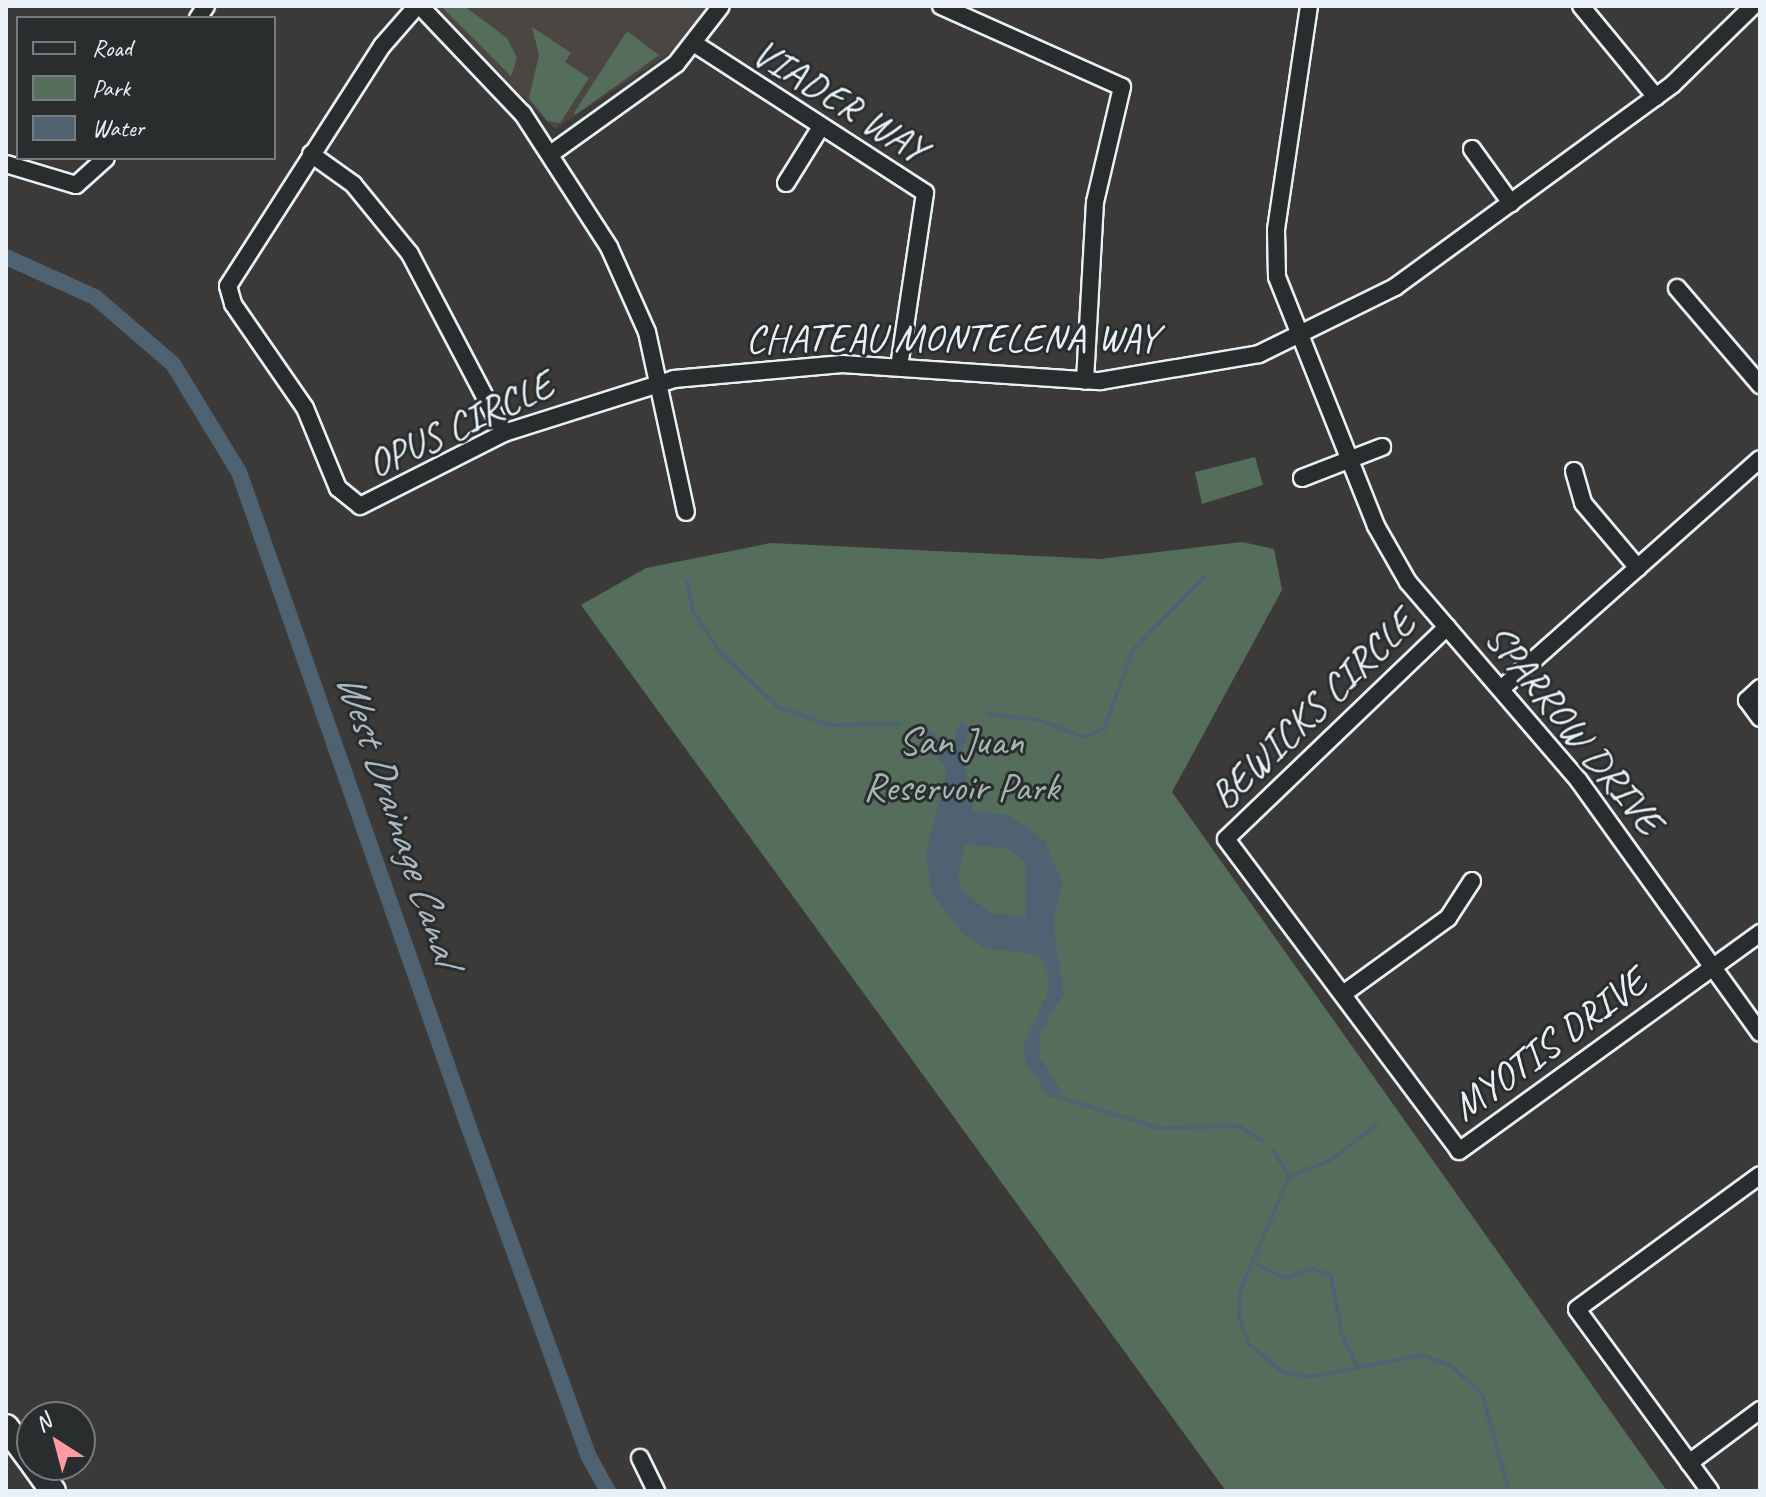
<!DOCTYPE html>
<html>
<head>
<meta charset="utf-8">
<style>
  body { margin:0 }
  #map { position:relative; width:1766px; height:1497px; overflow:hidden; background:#3c3a38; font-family:Caveat,sans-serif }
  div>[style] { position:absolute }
  .built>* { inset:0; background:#4c4643 }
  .green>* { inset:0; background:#556e5c }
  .water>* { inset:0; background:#4e6271 }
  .stream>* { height:4px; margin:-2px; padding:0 2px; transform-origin:2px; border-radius:2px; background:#4e6271 }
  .canal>* { height:16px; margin:-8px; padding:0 8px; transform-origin:8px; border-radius:8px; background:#4e6271 }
  .roads { filter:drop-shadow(2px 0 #e8f1f8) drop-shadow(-2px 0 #e8f1f8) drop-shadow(0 2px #e8f1f8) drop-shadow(0 -2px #e8f1f8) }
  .minor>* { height:16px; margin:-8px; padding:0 8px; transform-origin:8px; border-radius:8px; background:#2a2d2e }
  .secondary>* { height:24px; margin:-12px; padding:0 12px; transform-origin:12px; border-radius:12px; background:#2a2d2e }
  span { translate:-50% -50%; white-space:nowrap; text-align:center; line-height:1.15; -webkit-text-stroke:6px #2a2d2e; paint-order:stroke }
  .street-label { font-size:40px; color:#e8f1f8 }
  .park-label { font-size:40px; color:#a6b6b2 }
  .water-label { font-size:42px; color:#aab8c2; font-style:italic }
  .frame { position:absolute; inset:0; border:8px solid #e8f1f8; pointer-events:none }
  .legend { position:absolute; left:16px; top:16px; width:260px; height:144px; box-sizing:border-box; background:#2a2d2e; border:2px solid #767b7f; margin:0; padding:10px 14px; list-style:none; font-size:24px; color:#e8f1f8 }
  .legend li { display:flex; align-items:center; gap:16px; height:40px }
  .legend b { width:40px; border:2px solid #767b7f }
  .north { position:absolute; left:16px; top:1401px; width:80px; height:80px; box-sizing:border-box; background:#2a2d2e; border:2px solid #767b7f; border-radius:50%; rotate:324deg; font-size:22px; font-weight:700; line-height:32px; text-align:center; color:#e8f1f8 }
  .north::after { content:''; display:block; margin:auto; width:28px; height:36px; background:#ff9aa2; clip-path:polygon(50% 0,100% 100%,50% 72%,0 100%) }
</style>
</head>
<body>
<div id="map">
  <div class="built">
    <div style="clip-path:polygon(434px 6px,707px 6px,682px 45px,555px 129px)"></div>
  </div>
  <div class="green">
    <div style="clip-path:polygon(441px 6px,464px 6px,507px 38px,517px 58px,511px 76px)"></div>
    <div style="clip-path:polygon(532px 27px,571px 53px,565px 62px,589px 78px,560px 123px,547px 121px,529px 98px,539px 55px)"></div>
    <div style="clip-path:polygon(627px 31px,659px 55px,575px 115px,574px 113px)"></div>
    <div style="clip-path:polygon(1255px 457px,1263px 485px,1202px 504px,1195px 472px)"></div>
    <div style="clip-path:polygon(1242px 542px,1274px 549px,1282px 590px,1172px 792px,1667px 1491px,1226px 1491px,581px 605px,646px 568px,771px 543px,1100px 559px)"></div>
  </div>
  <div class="water">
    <div style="clip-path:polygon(evenodd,961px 721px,970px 730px,962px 749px,973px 811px,1008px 815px,1044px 840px,1062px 882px,1053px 926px,1064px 994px,1040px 1033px,1040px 1057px,1062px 1092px,1050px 1099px,1025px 1061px,1024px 1043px,1047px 995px,1049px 976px,1039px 955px,985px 948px,960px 931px,931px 892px,926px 855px,947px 770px,922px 737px,927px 729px,951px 744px,961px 721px,965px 844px,1008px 849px,1025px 862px,1026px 917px,991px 913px,966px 894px,957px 878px,965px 844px)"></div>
  </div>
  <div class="stream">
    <div style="left:687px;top:581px;width:31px;rotate:79deg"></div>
    <div style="left:693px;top:611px;width:49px;rotate:56.6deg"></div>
    <div style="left:720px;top:652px;width:80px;rotate:43.5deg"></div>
    <div style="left:778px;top:707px;width:54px;rotate:19.4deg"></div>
    <div style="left:829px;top:725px;width:71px;rotate:-0.8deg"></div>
    <div style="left:988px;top:714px;width:50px;rotate:6.8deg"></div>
    <div style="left:1038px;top:720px;width:49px;rotate:20.3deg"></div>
    <div style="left:1084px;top:737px;width:22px;rotate:-22deg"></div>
    <div style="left:1104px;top:729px;width:84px;rotate:-69.8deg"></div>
    <div style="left:1133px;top:650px;width:102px;rotate:-45.8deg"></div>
    <div style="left:1056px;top:1096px;width:107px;rotate:17.4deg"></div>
    <div style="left:1158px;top:1128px;width:81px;rotate:-1.4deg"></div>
    <div style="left:1239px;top:1126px;width:28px;rotate:32deg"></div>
    <div style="left:1376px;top:1125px;width:57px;rotate:142.1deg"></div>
    <div style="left:1331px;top:1160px;width:45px;rotate:158deg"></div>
    <div style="left:1289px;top:1177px;width:124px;rotate:113.3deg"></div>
    <div style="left:1240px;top:1291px;width:26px;rotate:92deg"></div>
    <div style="left:1239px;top:1317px;width:29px;rotate:70deg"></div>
    <div style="left:1249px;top:1344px;width:43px;rotate:40.3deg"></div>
    <div style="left:1282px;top:1372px;width:29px;rotate:10deg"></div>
    <div style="left:1311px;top:1377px;width:113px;rotate:-11.2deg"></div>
    <div style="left:1422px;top:1355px;width:30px;rotate:20deg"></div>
    <div style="left:1450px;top:1365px;width:43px;rotate:42.2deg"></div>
    <div style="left:1482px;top:1394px;width:101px;rotate:74.4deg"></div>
    <div style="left:1274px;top:1151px;width:30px;rotate:60deg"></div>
    <div style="left:1257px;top:1264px;width:31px;rotate:27deg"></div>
    <div style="left:1285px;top:1278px;width:29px;rotate:-18deg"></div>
    <div style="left:1313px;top:1269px;width:19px;rotate:21deg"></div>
    <div style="left:1331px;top:1276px;width:60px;rotate:79.4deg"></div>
    <div style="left:1342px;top:1335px;width:34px;rotate:64deg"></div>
  </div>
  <div class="canal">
    <div style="left:6px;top:257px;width:98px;rotate:24.2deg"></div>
    <div style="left:95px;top:297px;width:103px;rotate:40.7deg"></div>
    <div style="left:173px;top:364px;width:127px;rotate:58.6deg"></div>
    <div style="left:239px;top:472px;width:692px;rotate:70.67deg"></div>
    <div style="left:468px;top:1125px;width:353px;rotate:70deg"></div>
    <div style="left:589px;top:1457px;width:39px;rotate:61deg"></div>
  </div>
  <div class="roads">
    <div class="minor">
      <div style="left:417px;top:6px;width:53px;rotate:131.2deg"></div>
      <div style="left:382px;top:46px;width:285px;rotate:122.7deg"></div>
      <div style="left:228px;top:286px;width:19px;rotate:74deg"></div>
      <div style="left:233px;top:304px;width:126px;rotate:55.3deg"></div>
      <div style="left:305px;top:408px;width:87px;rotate:67.6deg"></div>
      <div style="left:338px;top:488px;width:28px;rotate:39deg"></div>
      <div style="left:360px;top:506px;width:161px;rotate:-26.9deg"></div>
      <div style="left:504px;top:433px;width:178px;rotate:-17.6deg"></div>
      <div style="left:674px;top:379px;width:169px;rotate:-5.1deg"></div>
      <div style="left:842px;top:364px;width:259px;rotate:3.8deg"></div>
      <div style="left:1100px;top:381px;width:161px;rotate:-9.6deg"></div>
      <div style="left:1259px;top:354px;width:152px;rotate:-26.2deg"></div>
      <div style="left:1395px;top:287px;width:344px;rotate:-36.1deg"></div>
      <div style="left:1673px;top:84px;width:112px;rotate:-44.3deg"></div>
      <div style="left:420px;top:6px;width:149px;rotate:46.4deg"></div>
      <div style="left:523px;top:114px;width:158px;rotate:57.1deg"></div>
      <div style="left:609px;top:247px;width:93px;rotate:65.9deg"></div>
      <div style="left:647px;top:332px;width:184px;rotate:77.8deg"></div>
      <div style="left:941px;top:6px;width:198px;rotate:24.1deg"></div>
      <div style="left:1122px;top:87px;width:118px;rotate:103.2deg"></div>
      <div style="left:1095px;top:202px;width:179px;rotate:93.2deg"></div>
      <div style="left:1309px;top:6px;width:226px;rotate:98.4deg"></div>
      <div style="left:1276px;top:230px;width:47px;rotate:88.8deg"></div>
      <div style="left:1277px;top:277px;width:268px;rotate:68.3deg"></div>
      <div style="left:1376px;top:526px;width:64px;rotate:60.3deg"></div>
      <div style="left:1408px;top:582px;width:262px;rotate:49.3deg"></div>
      <div style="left:1579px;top:781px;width:310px;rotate:54.3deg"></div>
      <div style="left:1581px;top:6px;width:118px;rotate:50.5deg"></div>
      <div style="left:198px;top:18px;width:14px;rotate:-56deg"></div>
      <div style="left:695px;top:44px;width:274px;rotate:32.9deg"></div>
      <div style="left:925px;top:193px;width:176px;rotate:98.5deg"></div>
      <div style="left:1472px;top:149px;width:67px;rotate:54.2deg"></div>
      <div style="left:552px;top:153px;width:153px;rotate:-35.7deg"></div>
      <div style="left:676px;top:64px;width:73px;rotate:-52.2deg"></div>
      <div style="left:311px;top:154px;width:52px;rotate:35.5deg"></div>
      <div style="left:353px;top:184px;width:90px;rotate:50.8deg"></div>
      <div style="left:410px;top:254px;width:202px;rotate:62.3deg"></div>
      <div style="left:6px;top:164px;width:73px;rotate:16.7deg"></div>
      <div style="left:76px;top:185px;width:40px;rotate:-42deg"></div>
      <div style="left:786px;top:183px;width:62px;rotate:-58.1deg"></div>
      <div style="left:1677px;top:288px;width:128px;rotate:49.4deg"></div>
      <div style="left:1574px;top:471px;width:33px;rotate:74deg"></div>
      <div style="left:1583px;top:503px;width:85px;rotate:49.8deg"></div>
      <div style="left:1302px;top:478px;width:86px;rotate:-21.2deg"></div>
      <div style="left:1447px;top:627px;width:306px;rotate:136.2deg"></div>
      <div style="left:1226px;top:839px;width:389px;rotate:53.2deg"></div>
      <div style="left:1459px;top:1151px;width:372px;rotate:-35.9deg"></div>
      <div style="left:1760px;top:688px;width:18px;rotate:137deg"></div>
      <div style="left:1747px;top:700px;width:22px;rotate:54deg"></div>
      <div style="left:1501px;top:689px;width:346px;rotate:-41.6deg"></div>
      <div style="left:1343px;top:994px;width:130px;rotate:-35.9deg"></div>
      <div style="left:1448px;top:918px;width:44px;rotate:-57deg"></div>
      <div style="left:640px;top:1458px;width:37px;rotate:64deg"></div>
      <div style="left:1689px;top:1463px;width:89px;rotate:-36.7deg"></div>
      <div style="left:1710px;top:1491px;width:225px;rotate:-126.2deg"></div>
      <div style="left:1577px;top:1309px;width:227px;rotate:-36.2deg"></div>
    </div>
    <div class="secondary">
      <div style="left:6px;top:1427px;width:44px;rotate:53.4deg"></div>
      <div style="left:34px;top:1465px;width:32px;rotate:54deg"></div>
    </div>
  </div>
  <div class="street-label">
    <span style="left:840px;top:100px;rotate:32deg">VIADER WAY</span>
    <span style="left:952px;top:338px">CHATEAU MONTELENA WAY</span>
    <span style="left:460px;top:424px;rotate:-25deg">OPUS CIRCLE</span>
    <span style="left:1312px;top:709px;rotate:-44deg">BEWICKS CIRCLE</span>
    <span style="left:1574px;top:729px;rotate:51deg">SPARROW DRIVE</span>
    <span style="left:1549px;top:1044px;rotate:-36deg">MYOTIS DRIVE</span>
  </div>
  <div class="park-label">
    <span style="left:961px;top:764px">San Juan<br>Reservoir Park</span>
  </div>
  <div class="water-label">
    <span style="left:398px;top:818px;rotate:71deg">West Drainage Canal</span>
  </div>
  <div class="frame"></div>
  <ul class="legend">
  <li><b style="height:10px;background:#2a2d2e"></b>Road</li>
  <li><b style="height:22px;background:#556e5c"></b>Park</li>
  <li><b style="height:22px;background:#4e6271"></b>Water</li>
  </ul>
  <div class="north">N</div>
</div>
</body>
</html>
